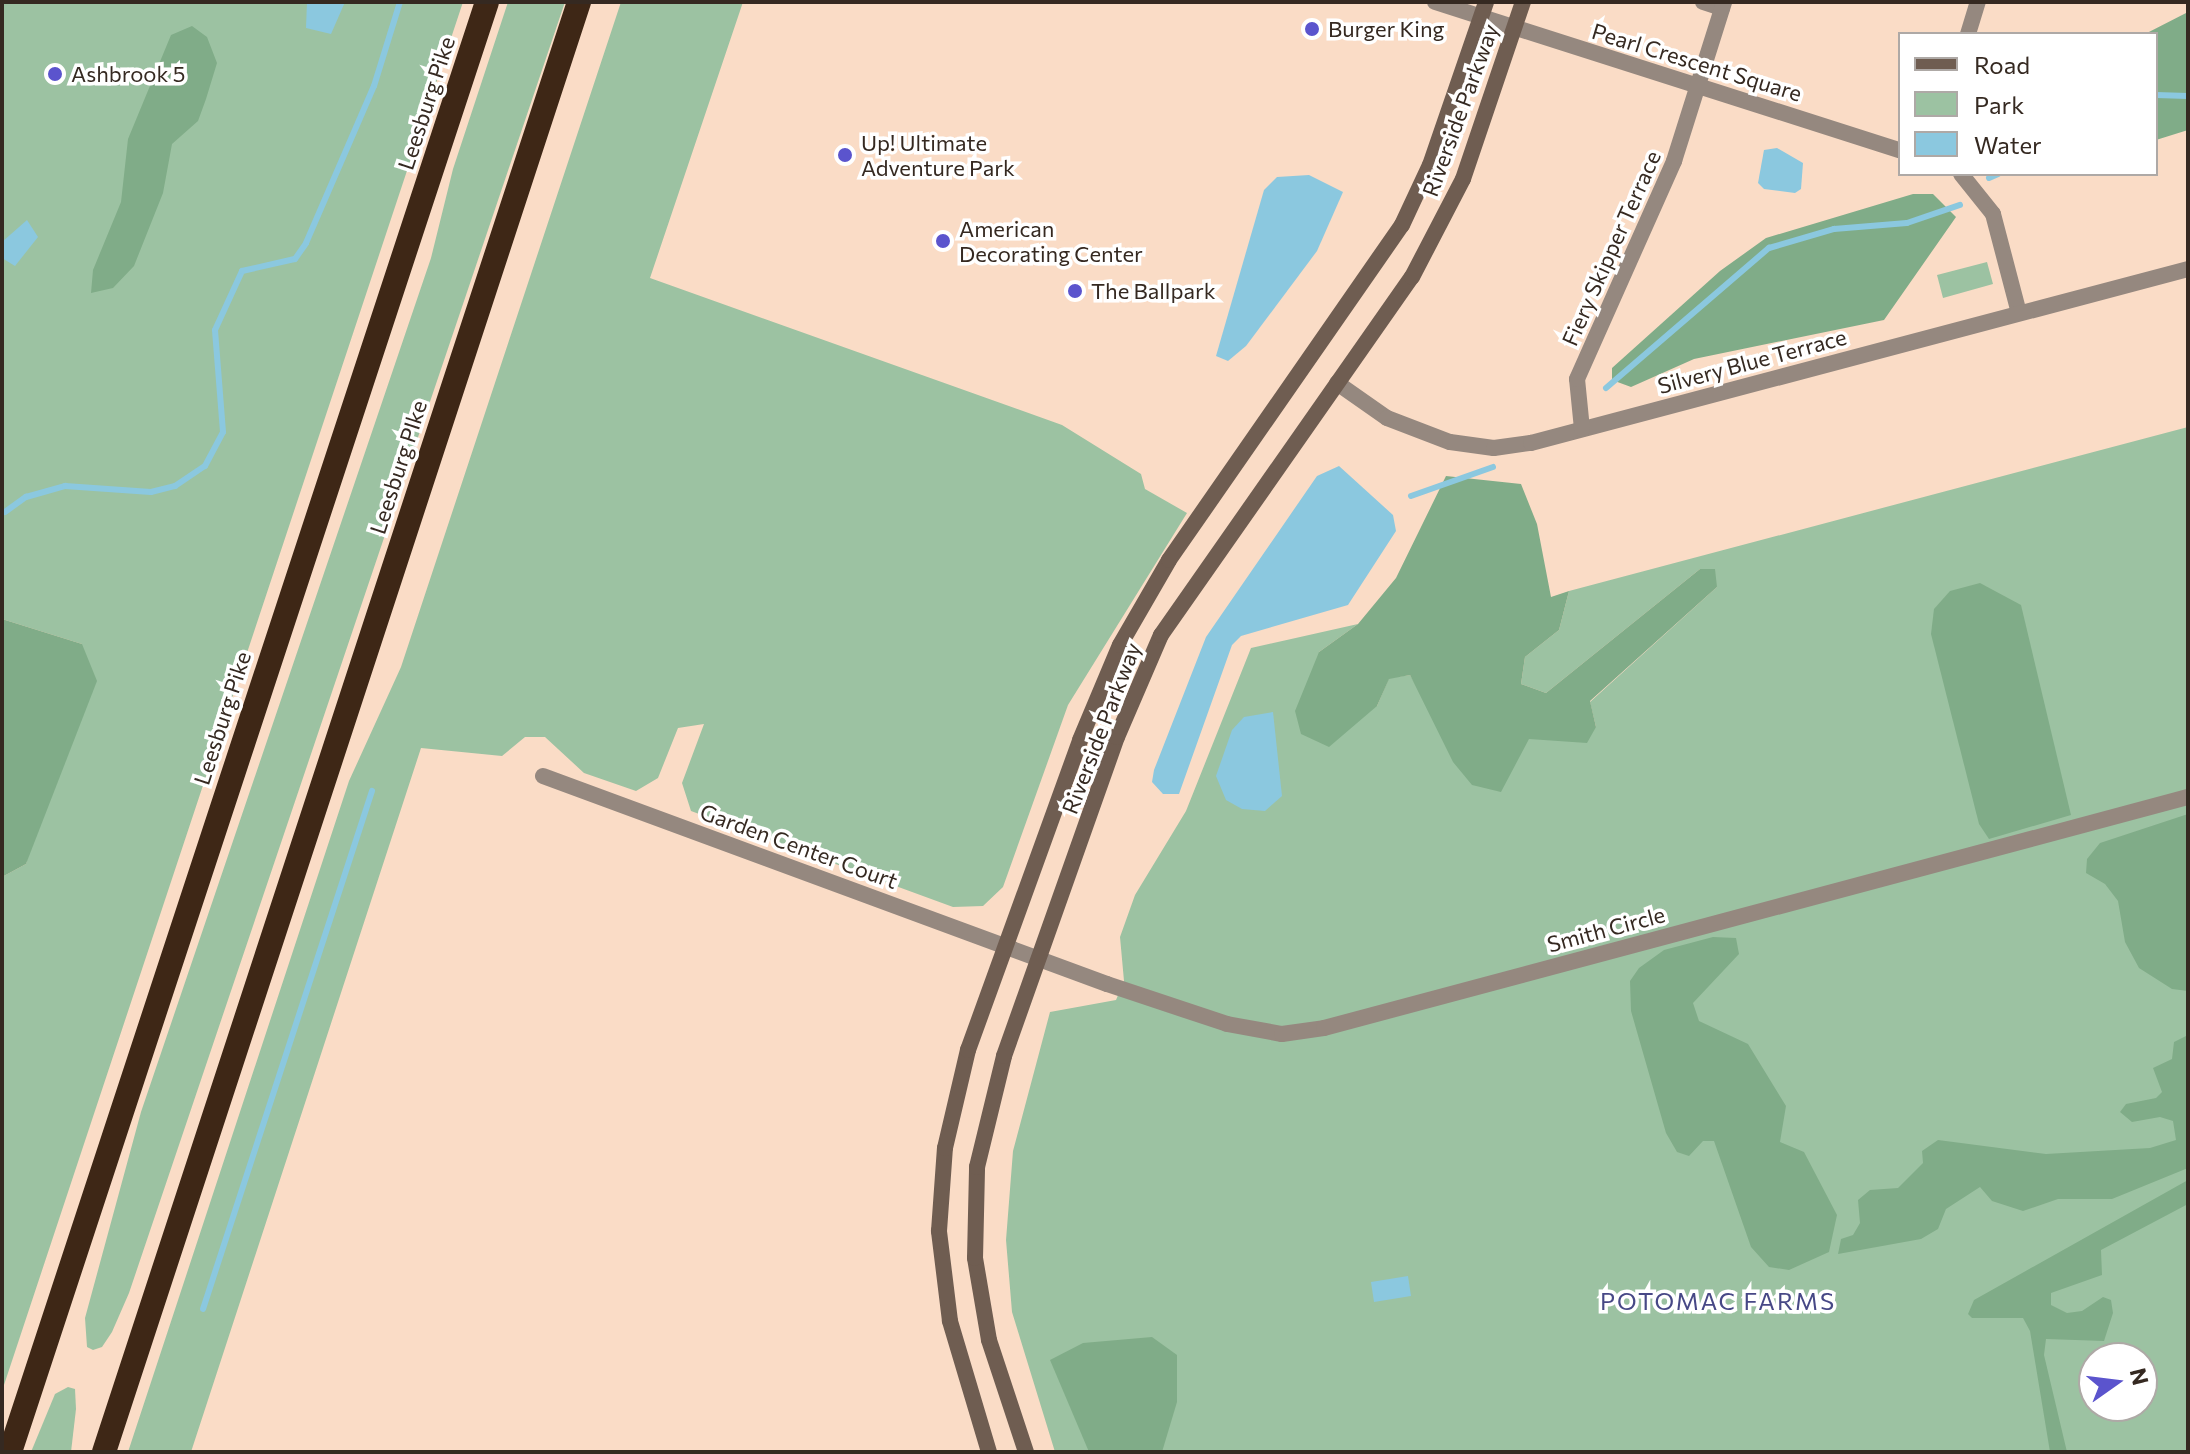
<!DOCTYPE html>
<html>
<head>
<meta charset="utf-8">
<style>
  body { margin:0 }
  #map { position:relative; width:2190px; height:1454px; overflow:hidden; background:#fadcc6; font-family:Commissioner,sans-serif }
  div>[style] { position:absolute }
  .green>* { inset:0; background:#9cc2a2 }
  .forest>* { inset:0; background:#80ac88 }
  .water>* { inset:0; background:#8bc8df }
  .stream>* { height:6px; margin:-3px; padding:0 3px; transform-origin:3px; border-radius:3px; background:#8bc8df }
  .minor>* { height:16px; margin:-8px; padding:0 8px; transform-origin:8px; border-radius:8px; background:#95887f }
  .secondary>* { height:16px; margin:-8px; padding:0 8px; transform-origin:8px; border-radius:8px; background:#6f5d51 }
  .motorway>* { height:24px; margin:-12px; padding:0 12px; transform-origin:12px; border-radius:12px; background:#3e2716 }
  .dots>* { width:22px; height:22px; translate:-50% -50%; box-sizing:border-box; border:4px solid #fff; border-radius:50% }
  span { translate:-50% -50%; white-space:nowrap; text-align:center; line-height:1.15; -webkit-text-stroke:7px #fff; paint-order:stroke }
  .poi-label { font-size:22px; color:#352921 }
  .left { translate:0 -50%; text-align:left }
  .street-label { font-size:22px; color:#352921 }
  .neighbourhood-label { font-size:24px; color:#474886; letter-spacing:2px }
  .frame { position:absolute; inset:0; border:4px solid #352921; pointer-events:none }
  .legend { position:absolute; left:1898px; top:32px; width:260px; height:144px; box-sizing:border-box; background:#fff; border:2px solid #aea9a6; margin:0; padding:10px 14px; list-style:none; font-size:24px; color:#352921 }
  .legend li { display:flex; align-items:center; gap:16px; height:40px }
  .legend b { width:40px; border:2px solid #aea9a6 }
  .north { position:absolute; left:2078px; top:1342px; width:80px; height:80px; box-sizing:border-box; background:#fff; border:2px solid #aea9a6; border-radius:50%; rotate:76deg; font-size:22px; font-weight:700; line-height:32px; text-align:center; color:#352921 }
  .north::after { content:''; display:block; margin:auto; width:28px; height:36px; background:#5b54cd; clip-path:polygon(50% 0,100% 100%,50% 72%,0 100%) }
</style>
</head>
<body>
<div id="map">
  <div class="green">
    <div style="clip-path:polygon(2px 2px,463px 2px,2px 1391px,2px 877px,26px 864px,82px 644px,2px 619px)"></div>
    <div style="clip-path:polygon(508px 2px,565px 2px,129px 1293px,112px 1332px,102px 1347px,93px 1350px,87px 1347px,85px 1318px,141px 1112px,431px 258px,453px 169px)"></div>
    <div style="clip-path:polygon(621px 2px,743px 2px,650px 278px,1062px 425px,1141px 474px,1145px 489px,1187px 513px,1068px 705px,1003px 887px,983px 906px,953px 907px,691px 811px,682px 783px,704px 724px,678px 728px,658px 778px,636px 791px,584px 773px,545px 737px,525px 737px,502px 756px,421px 748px,191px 1452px,128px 1452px,349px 781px,401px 667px)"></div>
    <div style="clip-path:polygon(1987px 262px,1993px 284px,1943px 298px,1937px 275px)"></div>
    <div style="clip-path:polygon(evenodd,2188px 427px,2188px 1452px,1055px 1452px,1012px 1312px,1006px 1240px,1013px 1151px,1050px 1012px,1116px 1000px,1124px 981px,1120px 937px,1135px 895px,1186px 811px,1251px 648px,1358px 624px,1319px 652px,1377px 706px,1389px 678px,1410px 675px,1426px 702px,1529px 738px,1596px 727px,1590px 702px,1717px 587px,1700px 569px,1546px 693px,1521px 684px,1525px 657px,1559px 630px,1569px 591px,2188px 427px,2094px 1358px,2142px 1358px,2142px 1406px,2094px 1406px,2094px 1358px)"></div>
    <div style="clip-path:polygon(68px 1387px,75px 1389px,76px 1409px,71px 1452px,31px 1452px,55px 1394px)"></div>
  </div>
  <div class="forest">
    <div style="clip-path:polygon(2188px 12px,2188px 130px,2156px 140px,2156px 34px,2145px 34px)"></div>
    <div style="clip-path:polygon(192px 26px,207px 37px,217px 63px,206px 99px,198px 121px,172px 144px,163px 193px,134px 266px,113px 288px,91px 293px,93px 270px,121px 202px,128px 139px,171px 35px)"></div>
    <div style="clip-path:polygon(1913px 194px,1933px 194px,1956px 217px,1884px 320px,1694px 359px,1631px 387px,1612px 380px,1612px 368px,1720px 271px,1766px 238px)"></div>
    <div style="clip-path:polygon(1446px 476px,1521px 484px,1537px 524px,1551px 597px,1569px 591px,1559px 630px,1525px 657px,1521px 684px,1546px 693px,1700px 569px,1715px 569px,1717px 587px,1590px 701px,1596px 727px,1587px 743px,1529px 739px,1501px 792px,1472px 785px,1453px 762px,1410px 675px,1389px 679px,1377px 706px,1329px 747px,1301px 734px,1295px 711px,1319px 652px,1358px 624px,1396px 578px)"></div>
    <div style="clip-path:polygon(1980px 583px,2021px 605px,2071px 815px,1989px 839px,1979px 824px,1931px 634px,1934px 609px,1950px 591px)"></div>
    <div style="clip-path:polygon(2px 619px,82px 644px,97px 681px,26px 864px,2px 877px)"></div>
    <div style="clip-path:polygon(2188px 814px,2188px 991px,2172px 989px,2139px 968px,2125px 942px,2118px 901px,2105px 884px,2086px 873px,2087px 859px,2100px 843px)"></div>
    <div style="clip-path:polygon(1713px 937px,1736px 938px,1739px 954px,1693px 1003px,1699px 1021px,1748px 1044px,1786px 1106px,1780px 1142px,1804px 1152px,1837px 1215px,1829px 1252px,1789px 1270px,1769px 1267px,1751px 1247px,1714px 1141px,1703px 1141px,1689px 1156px,1677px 1152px,1666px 1133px,1631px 1011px,1630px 981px,1639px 968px,1664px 950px)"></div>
    <div style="clip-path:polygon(2188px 1035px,2188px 1168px,2112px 1199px,2058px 1199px,2023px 1211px,1992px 1201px,1980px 1187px,1946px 1209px,1938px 1229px,1921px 1239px,1838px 1254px,1841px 1239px,1853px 1235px,1860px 1223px,1858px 1200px,1870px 1190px,1898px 1188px,1923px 1163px,1922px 1151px,1938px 1140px,2046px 1154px,2150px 1148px,2176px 1140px,2173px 1121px,2160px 1117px,2132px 1122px,2120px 1112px,2126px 1104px,2156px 1098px,2162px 1092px,2153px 1068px,2172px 1059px,2174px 1042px)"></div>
    <div style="clip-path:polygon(2188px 1180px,2188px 1204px,2101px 1250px,2102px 1275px,2051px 1293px,2051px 1305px,2067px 1313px,2082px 1311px,2103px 1297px,2111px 1300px,2113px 1313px,2104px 1341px,2046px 1339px,2044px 1355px,2067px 1452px,2050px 1452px,2030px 1331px,2023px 1318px,1972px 1318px,1968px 1314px,1974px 1300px)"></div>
    <div style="clip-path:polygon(1152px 1337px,1177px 1355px,1177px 1402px,1162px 1452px,1089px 1452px,1050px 1360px,1083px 1343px)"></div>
  </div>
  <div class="water">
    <div style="clip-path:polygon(307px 2px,345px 2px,331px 34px,306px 28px)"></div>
    <div style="clip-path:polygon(1777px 148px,1803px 163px,1801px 189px,1795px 193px,1764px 189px,1758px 183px,1764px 150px)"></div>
    <div style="clip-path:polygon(1309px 175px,1343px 192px,1317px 251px,1246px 346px,1228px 361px,1216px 356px,1264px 190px,1277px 177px)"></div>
    <div style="clip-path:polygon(27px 220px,38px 237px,15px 266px,2px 258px,2px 242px)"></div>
    <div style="clip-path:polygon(1339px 466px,1393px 515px,1396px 531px,1348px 605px,1241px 636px,1232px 645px,1179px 794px,1163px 794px,1152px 782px,1154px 770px,1206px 637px,1317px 476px)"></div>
    <div style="clip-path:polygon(1273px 712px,1282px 796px,1265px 811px,1242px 809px,1226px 800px,1216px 776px,1232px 730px,1244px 717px)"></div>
    <div style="clip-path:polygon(1408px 1276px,1411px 1296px,1374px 1302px,1371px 1282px)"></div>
  </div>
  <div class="stream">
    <div style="left:2156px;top:95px;width:32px;rotate:2deg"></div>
    <div style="left:1989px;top:178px;width:10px;rotate:-24deg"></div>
    <div style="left:1606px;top:388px;width:215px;rotate:-40.7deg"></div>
    <div style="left:1769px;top:248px;width:68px;rotate:-16.3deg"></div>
    <div style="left:1834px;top:229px;width:73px;rotate:-4.7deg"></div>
    <div style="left:1907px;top:223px;width:56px;rotate:-18.8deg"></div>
    <div style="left:1411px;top:496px;width:87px;rotate:-19.5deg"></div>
    <div style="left:5px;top:512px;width:26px;rotate:-36deg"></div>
    <div style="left:26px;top:497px;width:41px;rotate:-15.8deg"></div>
    <div style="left:65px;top:486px;width:86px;rotate:4deg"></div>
    <div style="left:151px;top:492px;width:25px;rotate:-14deg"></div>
    <div style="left:175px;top:486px;width:36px;rotate:-34deg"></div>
    <div style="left:205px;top:466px;width:38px;rotate:-62deg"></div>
    <div style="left:223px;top:432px;width:102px;rotate:-94.5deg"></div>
    <div style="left:215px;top:330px;width:65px;rotate:-65.4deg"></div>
    <div style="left:242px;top:271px;width:54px;rotate:-12.8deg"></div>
    <div style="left:295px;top:259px;width:19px;rotate:-55deg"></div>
    <div style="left:306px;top:243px;width:171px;rotate:-66.6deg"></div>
    <div style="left:374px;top:86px;width:88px;rotate:-72.8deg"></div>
    <div style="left:203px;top:1309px;width:545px;rotate:-71.93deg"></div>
  </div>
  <div class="minor">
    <div style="left:1435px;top:2px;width:488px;rotate:17.7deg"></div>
    <div style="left:1703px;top:2px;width:20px;rotate:18deg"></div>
    <div style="left:1968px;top:34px;width:34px;rotate:-73deg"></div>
    <div style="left:1961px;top:174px;width:51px;rotate:51.3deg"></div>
    <div style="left:1993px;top:214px;width:102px;rotate:75.3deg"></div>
    <div style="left:1337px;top:383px;width:61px;rotate:35deg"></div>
    <div style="left:1387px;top:418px;width:67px;rotate:20.9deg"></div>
    <div style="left:1450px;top:442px;width:44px;rotate:7.8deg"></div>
    <div style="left:1494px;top:448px;width:37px;rotate:-8deg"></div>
    <div style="left:1531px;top:443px;width:680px;rotate:-14.83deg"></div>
    <div style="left:1582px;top:429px;width:50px;rotate:-95.7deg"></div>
    <div style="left:1577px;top:379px;width:239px;rotate:-66deg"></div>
    <div style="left:1674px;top:161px;width:167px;rotate:-72.5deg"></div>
    <div style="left:543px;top:776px;width:601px;rotate:20.24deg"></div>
    <div style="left:1107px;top:984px;width:126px;rotate:18.4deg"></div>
    <div style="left:1227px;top:1024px;width:56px;rotate:10.3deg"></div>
    <div style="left:1282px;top:1034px;width:42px;rotate:-8.1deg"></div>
    <div style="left:1324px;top:1028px;width:894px;rotate:-14.97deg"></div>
  </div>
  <div class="secondary">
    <div style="left:989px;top:1452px;width:137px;rotate:-106.6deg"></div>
    <div style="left:950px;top:1321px;width:91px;rotate:-97deg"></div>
    <div style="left:939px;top:1231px;width:83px;rotate:-85.9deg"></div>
    <div style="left:945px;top:1148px;width:101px;rotate:-76.8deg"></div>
    <div style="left:968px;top:1050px;width:330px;rotate:-70.1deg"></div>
    <div style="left:1080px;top:740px;width:103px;rotate:-67.2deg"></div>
    <div style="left:1120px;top:645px;width:98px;rotate:-60deg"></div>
    <div style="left:1169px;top:560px;width:408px;rotate:-55.2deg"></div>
    <div style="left:1402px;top:225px;width:66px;rotate:-65deg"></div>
    <div style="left:1430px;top:165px;width:172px;rotate:-71deg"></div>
    <div style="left:1026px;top:1452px;width:118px;rotate:-108.3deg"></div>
    <div style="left:989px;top:1340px;width:83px;rotate:-99.7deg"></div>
    <div style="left:975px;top:1258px;width:91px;rotate:-88.7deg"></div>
    <div style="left:977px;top:1167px;width:114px;rotate:-76.3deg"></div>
    <div style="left:1004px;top:1056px;width:338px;rotate:-70.5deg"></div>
    <div style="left:1117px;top:737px;width:111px;rotate:-66.7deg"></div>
    <div style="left:1161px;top:635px;width:437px;rotate:-55deg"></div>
    <div style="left:1412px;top:277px;width:110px;rotate:-62.5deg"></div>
    <div style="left:1463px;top:179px;width:187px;rotate:-71.3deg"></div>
  </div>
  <div class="motorway">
    <div style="left:10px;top:1452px;width:1526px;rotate:-71.79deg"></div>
    <div style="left:104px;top:1452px;width:1526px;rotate:-71.86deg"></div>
  </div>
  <div class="dots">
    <div style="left:1312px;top:29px;background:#5b54cd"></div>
    <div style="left:55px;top:74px;background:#5b54cd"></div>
    <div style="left:845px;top:155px;background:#5b54cd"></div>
    <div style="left:943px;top:241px;background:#5b54cd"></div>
    <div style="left:1075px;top:291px;background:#5b54cd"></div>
  </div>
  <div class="poi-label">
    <span class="left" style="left:1328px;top:29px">Burger King</span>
    <span class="left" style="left:71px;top:74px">Ashbrook 5</span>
    <span class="left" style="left:861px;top:155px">Up! Ultimate<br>Adventure Park</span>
    <span class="left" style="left:959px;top:241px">American<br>Decorating Center</span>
    <span class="left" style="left:1091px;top:291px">The Ballpark</span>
  </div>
  <div class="street-label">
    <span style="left:1697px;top:62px;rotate:17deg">Pearl Crescent Square</span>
    <span style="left:426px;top:103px;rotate:-72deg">Leesburg Pike</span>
    <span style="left:1460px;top:110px;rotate:-70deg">Riverside Parkway</span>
    <span style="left:1611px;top:248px;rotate:-66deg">Fiery Skipper Terrace</span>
    <span style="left:1752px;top:361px;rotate:-15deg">Silvery Blue Terrace</span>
    <span style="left:398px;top:467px;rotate:-72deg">Leesburg PIke</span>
    <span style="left:222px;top:718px;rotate:-72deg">Leesburg Pike</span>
    <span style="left:1101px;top:728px;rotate:-69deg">Riverside Parkway</span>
    <span style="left:799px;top:846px;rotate:20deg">Garden Center Court</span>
    <span style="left:1606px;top:929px;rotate:-15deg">Smith Circle</span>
  </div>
  <div class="neighbourhood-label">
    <span style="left:1718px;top:1301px">POTOMAC FARMS</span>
  </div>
  <div class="frame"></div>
  <ul class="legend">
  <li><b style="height:10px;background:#6f5d51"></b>Road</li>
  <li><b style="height:22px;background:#9cc2a2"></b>Park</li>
  <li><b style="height:22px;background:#8bc8df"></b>Water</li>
  </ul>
  <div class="north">N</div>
</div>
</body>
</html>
